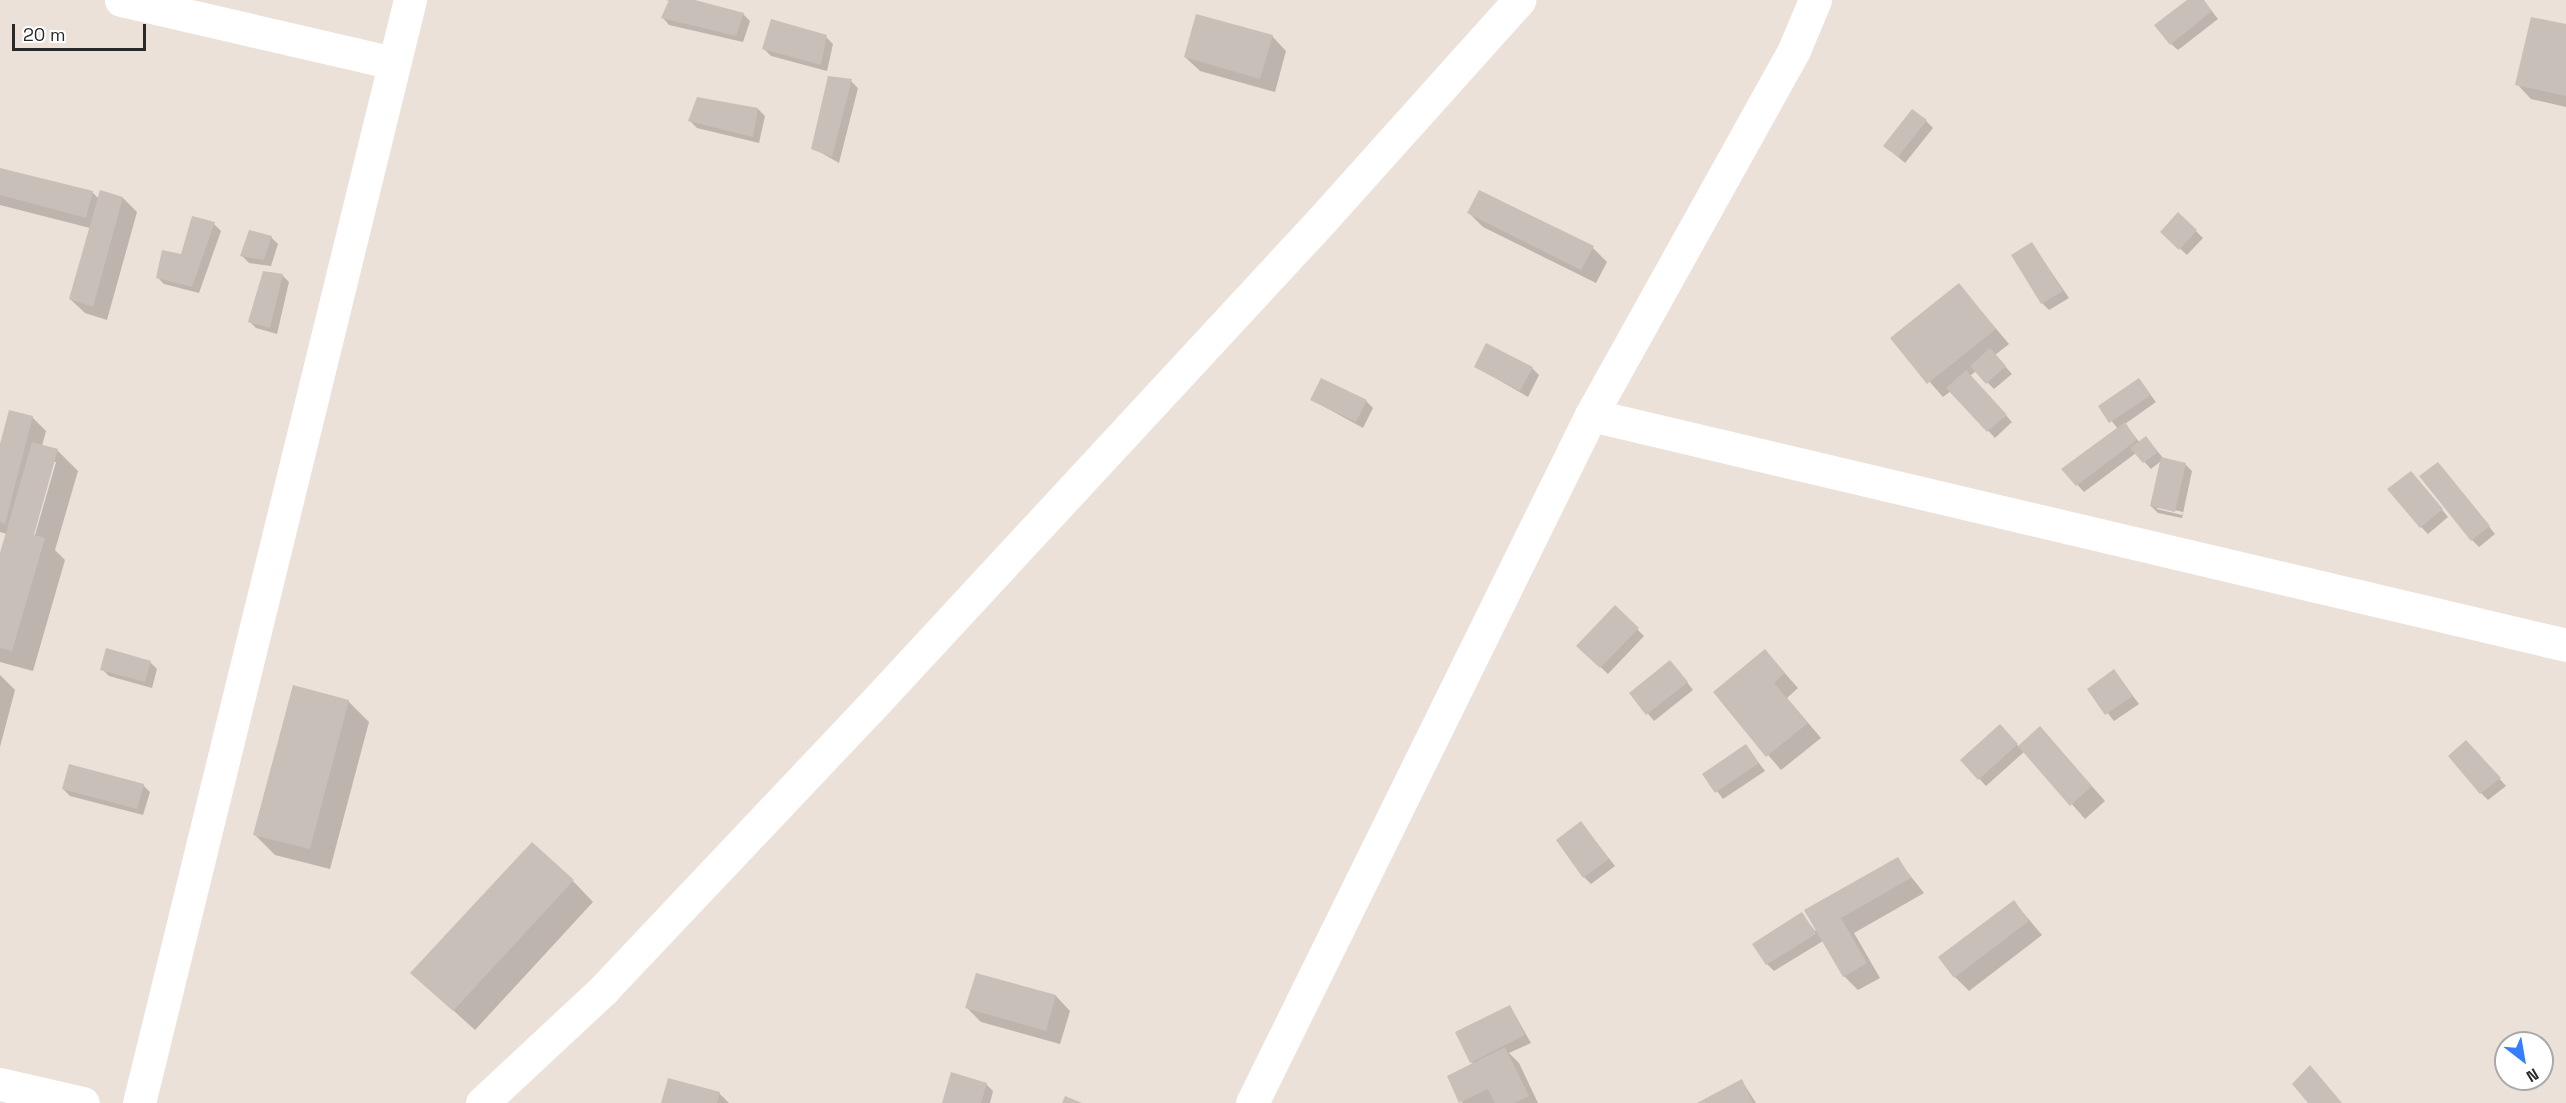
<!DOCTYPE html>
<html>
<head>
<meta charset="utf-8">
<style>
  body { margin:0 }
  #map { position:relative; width:2566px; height:1103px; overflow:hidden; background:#ece1d9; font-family:"Space Grotesk",sans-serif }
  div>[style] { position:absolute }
  .shadow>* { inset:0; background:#0003 }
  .building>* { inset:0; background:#c7bfb8 }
  .street>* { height:33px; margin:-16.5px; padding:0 16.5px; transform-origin:16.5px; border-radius:16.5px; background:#fff }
  .secondary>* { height:33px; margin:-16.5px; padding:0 16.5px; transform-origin:16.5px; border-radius:16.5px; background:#fff }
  span { translate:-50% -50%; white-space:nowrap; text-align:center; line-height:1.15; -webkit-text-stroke:4.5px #fff; paint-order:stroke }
  .north { position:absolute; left:2494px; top:1031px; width:60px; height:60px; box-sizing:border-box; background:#fff; border:2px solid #a9a9a9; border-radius:50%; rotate:149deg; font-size:16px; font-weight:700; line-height:24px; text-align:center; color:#292929 }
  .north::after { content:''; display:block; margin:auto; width:21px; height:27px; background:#347eff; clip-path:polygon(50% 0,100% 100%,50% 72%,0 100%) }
  .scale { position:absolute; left:12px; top:24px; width:134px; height:27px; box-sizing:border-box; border:3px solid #292929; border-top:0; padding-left:8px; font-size:18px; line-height:21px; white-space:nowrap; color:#292929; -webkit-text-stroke:4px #fff; paint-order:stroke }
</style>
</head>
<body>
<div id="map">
  <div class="shadow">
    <div style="clip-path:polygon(666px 0,690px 0,743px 14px,750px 21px,743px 42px,669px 25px,663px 18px,670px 1px)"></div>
    <div style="clip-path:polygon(2189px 0,2203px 0,2218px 19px,2178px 50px,2171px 44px)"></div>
    <div style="clip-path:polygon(2566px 26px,2566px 107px,2531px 99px,2517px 84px)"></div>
    <div style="clip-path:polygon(1272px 36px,1286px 51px,1275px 92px,1200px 71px,1185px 57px)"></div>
    <div style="clip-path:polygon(826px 37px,833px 44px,827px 71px,771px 56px,764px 49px)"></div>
    <div style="clip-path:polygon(851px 81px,858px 88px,839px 163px,813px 148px)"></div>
    <div style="clip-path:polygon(758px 109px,765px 116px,759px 143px,697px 128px,690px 121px)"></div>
    <div style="clip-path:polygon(1926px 121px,1933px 128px,1905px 163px,1885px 146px)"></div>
    <div style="clip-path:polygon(0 169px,92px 192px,99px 199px,123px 198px,137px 212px,107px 320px,85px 313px,70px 299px,90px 228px,0 205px)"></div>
    <div style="clip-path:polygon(1469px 213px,1593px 248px,1607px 262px,1596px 283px,1483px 227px)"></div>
    <div style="clip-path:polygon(2178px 214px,2203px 238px,2187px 255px,2162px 232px)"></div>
    <div style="clip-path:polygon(214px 224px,221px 231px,199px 293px,164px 284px,157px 277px)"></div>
    <div style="clip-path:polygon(271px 237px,278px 244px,271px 266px,249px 263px,242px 256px)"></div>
    <div style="clip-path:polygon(2032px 244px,2069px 298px,2049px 310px,2042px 303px)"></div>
    <div style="clip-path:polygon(282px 275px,289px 282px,277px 334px,256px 328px,250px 322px)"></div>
    <div style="clip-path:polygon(1959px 285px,2009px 344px,1995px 355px,2012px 374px,1994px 389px,1976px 371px,1970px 376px,2012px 422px,1995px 438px,1951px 391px,1943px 397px,1892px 339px)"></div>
    <div style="clip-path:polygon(1476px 367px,1532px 368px,1539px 375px,1528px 397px)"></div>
    <div style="clip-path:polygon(evenodd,2139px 380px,2156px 402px,2125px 424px,2140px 443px,2146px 438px,2164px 459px,2185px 464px,2192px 471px,2182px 518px,2158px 513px,2151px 506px,2161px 461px,2151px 469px,2136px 453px,2084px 492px,2063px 469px,2118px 429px,2100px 406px,2139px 380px,2157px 506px,2183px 512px,2182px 515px,2157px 509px,2157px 506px)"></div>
    <div style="clip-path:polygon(1312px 400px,1366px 401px,1373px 408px,1363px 428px)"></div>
    <div style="clip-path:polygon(evenodd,32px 417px,46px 431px,42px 446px,57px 450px,78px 471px,55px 550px,65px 560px,33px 671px,0 662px,0 556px,7px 534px,0 532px,0 450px,32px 417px,53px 462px,56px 462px,33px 542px,30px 541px,53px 462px)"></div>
    <div style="clip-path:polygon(2445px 471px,2495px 534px,2479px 547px,2472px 540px)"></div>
    <div style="clip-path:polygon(2418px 480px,2448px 517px,2428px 534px,2421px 527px)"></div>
    <div style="clip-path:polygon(1615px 607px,1644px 636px,1608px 674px,1578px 646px)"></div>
    <div style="clip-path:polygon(1765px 651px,1798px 688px,1787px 698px,1821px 738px,1781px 770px,1715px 693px)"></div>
    <div style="clip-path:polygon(150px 662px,157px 669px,152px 688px,109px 676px,102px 669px)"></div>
    <div style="clip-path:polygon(1677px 669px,1693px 690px,1654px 721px,1631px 693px)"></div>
    <div style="clip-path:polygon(2114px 671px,2139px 704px,2114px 721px,2089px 690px)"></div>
    <div style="clip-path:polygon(0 675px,15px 690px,0 747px)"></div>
    <div style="clip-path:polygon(348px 701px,369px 722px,330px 869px,275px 855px,254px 834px)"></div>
    <div style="clip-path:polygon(2040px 728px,2105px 801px,2085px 819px,2025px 751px,1986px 786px,1962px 760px,2007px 733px,2019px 747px)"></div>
    <div style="clip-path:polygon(1746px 746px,1765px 771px,1723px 799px,1704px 774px)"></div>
    <div style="clip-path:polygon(2472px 748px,2506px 786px,2488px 800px,2481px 793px)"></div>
    <div style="clip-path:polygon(143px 785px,150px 792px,143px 815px,70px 796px,63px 789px)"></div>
    <div style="clip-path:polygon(1581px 823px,1615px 866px,1591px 884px,1584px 877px)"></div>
    <div style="clip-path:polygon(1897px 859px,1924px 893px,1854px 933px,1880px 978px,1858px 990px,1844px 976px,1823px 941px,1774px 971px,1767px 964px,1802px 914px,1815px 931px)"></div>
    <div style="clip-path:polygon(573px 881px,593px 902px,475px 1030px,412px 973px)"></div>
    <div style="clip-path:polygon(2014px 902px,2042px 935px,1969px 991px,1955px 977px)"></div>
    <div style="clip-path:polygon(1056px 996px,1070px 1011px,1060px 1044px,981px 1022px,967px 1008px)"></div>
    <div style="clip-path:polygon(1510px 1006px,1531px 1043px,1509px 1053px,1519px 1063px,1538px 1103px,1462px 1103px,1474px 1064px,1471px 1062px)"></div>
    <div style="clip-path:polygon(1742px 1081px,1756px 1103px,1701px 1103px)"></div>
    <div style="clip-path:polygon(986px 1084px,993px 1091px,990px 1103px,944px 1103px)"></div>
    <div style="clip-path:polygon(719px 1093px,729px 1103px,663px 1103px)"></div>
  </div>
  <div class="building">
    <div style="clip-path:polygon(669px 0,695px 0,744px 13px,736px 36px,661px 18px)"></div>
    <div style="clip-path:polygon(2187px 0,2204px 0,2212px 11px,2170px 45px,2154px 25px)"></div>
    <div style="clip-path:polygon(1196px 14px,1273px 35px,1260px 79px,1184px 57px)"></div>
    <div style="clip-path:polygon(2531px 17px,2566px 24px,2566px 96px,2515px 85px)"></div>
    <div style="clip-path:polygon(771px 19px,827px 35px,821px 65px,762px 49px)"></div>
    <div style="clip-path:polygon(828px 76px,852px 79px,832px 157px,811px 149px)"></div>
    <div style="clip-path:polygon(697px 97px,758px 108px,753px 137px,688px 121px)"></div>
    <div style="clip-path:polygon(1912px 109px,1927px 120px,1898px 157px,1883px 146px)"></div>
    <div style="clip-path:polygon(0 168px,93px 191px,86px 218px,0 195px)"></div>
    <div style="clip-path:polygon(100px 190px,123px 197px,93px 307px,69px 299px)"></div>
    <div style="clip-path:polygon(1479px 190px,1594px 246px,1581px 270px,1467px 213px)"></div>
    <div style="clip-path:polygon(2178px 212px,2197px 230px,2179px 250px,2160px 232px)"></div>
    <div style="clip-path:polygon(192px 216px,215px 222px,192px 287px,156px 278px,162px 250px,181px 254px)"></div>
    <div style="clip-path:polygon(249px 230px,272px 236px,264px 260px,240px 256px)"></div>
    <div style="clip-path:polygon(2032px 242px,2063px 291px,2041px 304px,2011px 255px)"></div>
    <div style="clip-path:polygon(263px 271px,283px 274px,270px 328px,248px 322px)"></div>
    <div style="clip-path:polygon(1959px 283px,1996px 329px,1927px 384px,1890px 338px)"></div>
    <div style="clip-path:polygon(1486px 343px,1533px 367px,1520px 391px,1474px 367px)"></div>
    <div style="clip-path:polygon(1990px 348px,2006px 366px,1986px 384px,1970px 366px)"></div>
    <div style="clip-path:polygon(1966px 370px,2007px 415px,1987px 432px,1946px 388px)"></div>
    <div style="clip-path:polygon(1321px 378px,1367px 400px,1356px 422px,1310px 400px)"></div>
    <div style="clip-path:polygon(2139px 378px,2151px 395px,2109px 423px,2098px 406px)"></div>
    <div style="clip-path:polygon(9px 410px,33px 416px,5px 524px,0 522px,0 444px)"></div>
    <div style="clip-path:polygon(2125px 422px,2137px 440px,2076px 486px,2061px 469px)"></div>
    <div style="clip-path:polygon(2146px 436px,2158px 452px,2143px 463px,2130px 448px)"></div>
    <div style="clip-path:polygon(32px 442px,58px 449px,34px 535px,45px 538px,12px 651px,0 648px,0 553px)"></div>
    <div style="clip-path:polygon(2161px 457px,2186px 463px,2175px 512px,2150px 506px)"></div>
    <div style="clip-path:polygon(2438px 462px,2490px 526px,2471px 541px,2419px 476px)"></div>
    <div style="clip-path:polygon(2411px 471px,2443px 509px,2420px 528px,2387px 489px)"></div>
    <div style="clip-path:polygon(1615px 605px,1639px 628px,1600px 668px,1576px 646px)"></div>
    <div style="clip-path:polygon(106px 648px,151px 661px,145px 682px,100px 670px)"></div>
    <div style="clip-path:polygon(1765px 649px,1785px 673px,1774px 683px,1808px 723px,1766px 757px,1713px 692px)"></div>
    <div style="clip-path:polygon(1670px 660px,1688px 682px,1646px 715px,1629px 693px)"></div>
    <div style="clip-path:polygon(2114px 669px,2133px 696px,2105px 715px,2087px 689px)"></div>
    <div style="clip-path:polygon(293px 685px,349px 700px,310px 849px,253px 835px)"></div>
    <div style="clip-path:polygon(2000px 724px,2018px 744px,1978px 780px,1960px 760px)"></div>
    <div style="clip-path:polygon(2040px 726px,2092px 786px,2070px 806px,2018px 746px)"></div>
    <div style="clip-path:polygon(2466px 740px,2501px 778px,2480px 794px,2448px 756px)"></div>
    <div style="clip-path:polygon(1746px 744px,1759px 763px,1715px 793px,1702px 774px)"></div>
    <div style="clip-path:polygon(69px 764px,144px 784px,137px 809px,62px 789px)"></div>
    <div style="clip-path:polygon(1581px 821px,1609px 859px,1583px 878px,1556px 840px)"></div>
    <div style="clip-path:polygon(532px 842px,574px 880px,453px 1011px,410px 973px)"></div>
    <div style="clip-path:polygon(1898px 857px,1911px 878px,1841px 918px,1867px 963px,1843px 977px,1804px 910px)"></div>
    <div style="clip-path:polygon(2014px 900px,2029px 921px,1954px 978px,1938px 957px)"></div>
    <div style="clip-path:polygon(1802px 912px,1816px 934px,1766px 965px,1752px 944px)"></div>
    <div style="clip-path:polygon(976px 973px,1056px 995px,1046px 1031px,965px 1008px)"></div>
    <div style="clip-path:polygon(1510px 1005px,1525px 1035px,1470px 1063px,1455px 1032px)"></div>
    <div style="clip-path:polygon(1505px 1047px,1529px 1096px,1514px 1103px,1495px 1103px,1488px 1089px,1459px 1103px,1447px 1076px)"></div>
    <div style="clip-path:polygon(2310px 1065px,2342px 1103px,2308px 1103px,2292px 1084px)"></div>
    <div style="clip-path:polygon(951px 1072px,987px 1083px,981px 1103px,942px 1103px)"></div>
    <div style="clip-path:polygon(668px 1078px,720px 1092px,717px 1103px,661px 1103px)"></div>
    <div style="clip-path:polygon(1742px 1079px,1753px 1103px,1697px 1103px)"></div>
    <div style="clip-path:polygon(1065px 1096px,1082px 1103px,1062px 1103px)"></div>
  </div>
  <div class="street">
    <div style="left:121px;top:0;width:280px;rotate:13deg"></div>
    <div style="left:1591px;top:415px;width:1002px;rotate:13.27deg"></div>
    <div style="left:139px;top:1103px;width:1136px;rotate:-76.2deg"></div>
    <div style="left:482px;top:1103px;width:166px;rotate:-43deg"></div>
    <div style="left:603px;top:990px;width:386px;rotate:-46.6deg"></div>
    <div style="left:868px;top:710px;width:667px;rotate:-47.19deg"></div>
    <div style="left:1321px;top:221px;width:297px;rotate:-48.1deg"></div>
  </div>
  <div class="secondary">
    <div style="left:0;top:1084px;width:85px;rotate:12.9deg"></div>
    <div style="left:1252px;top:1103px;width:767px;rotate:-63.77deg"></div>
    <div style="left:1591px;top:415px;width:418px;rotate:-60.9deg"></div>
    <div style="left:1794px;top:50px;width:54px;rotate:-67.2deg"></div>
  </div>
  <div class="north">N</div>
  <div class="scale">20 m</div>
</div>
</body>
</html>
